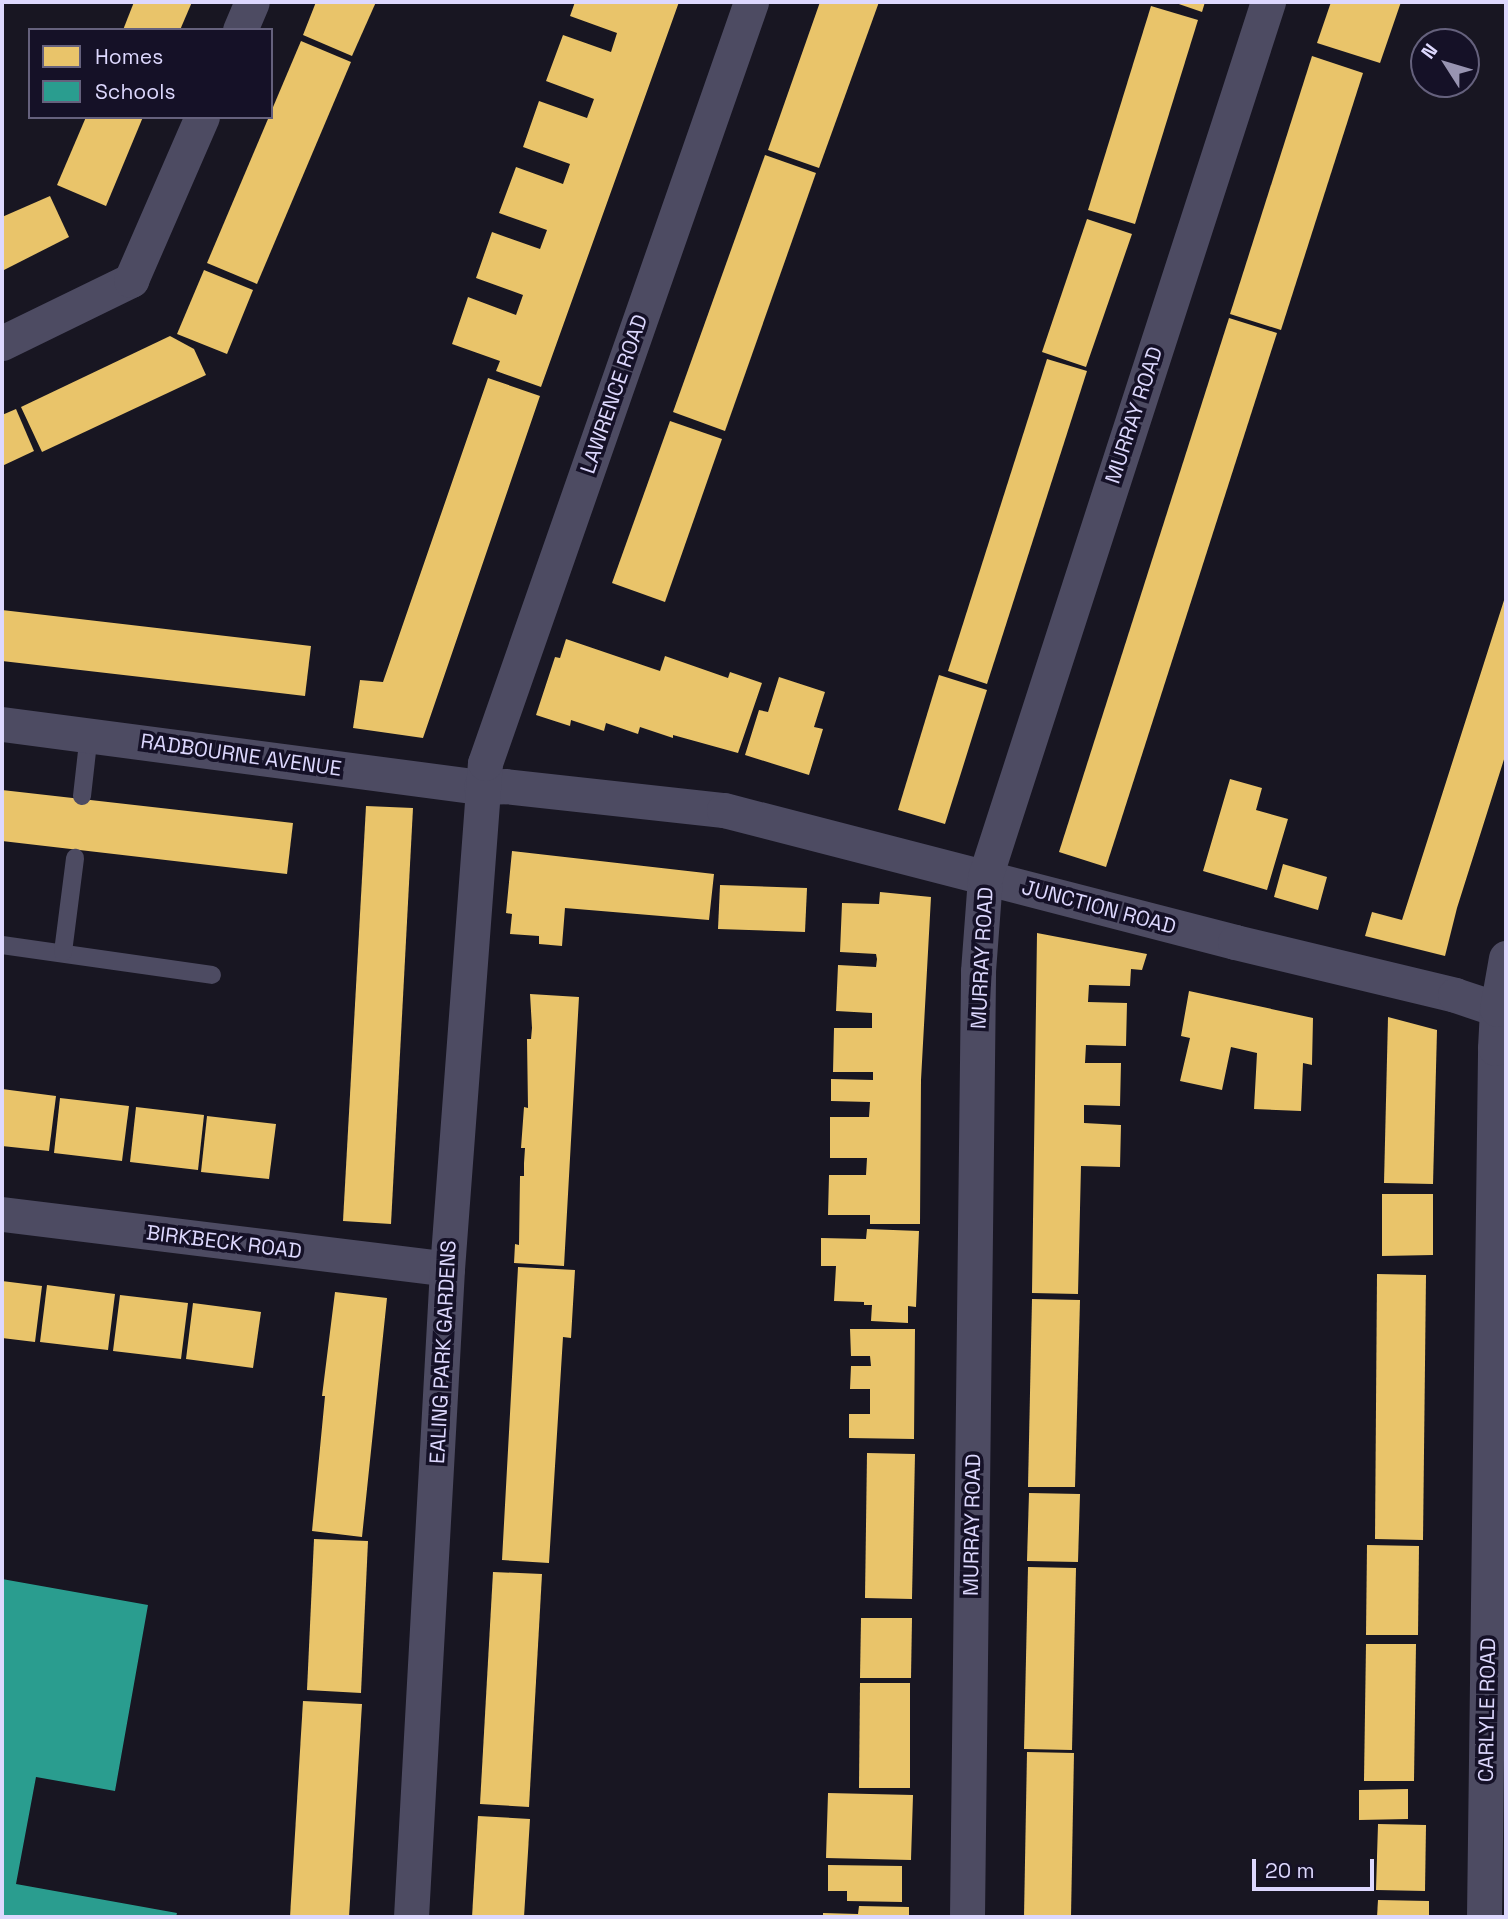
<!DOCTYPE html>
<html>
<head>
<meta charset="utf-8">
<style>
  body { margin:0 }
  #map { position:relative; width:1508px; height:1919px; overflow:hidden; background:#181622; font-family:"Space Grotesk",sans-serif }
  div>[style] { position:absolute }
  .homes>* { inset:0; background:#e9c46a }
  .schools>* { inset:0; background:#2a9d8f }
  .lane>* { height:18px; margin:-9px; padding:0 9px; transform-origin:9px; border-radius:9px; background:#4d4b62 }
  .street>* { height:35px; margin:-17.5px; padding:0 17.5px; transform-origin:17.5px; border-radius:17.5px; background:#4d4b62 }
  span { translate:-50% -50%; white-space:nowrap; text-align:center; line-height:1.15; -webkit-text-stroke:7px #151127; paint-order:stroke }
  .street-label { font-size:21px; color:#ddd8fe }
  .frame { position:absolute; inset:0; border:4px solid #ddd8fe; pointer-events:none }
  .legend { position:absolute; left:28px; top:28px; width:245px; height:91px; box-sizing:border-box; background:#151127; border:2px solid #65617d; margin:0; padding:9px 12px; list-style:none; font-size:21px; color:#ddd8fe }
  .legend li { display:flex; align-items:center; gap:14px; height:35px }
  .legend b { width:35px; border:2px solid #65617d }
  .north { position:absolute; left:1410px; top:28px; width:70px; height:70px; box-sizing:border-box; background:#151127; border:2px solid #65617d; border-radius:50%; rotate:307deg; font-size:19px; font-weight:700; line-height:28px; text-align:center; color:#ddd8fe }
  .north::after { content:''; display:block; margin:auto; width:24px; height:32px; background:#9894b1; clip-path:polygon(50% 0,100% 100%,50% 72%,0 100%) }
  .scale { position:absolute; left:1252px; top:1859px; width:122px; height:32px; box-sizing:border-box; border:4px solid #ddd8fe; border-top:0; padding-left:9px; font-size:21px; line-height:24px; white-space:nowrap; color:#ddd8fe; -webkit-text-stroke:5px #151127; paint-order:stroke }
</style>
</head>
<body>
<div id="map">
  <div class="homes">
    <div style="clip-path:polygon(134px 2px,192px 2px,180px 30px,123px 30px)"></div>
    <div style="clip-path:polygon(316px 2px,376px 2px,352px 56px,303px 35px)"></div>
    <div style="clip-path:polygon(575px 2px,679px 2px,541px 387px,496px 371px,500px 361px,452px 344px,468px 297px,516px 315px,523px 295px,476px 278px,492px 232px,540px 249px,547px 230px,499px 213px,516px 167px,563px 184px,570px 164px,523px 147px,539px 101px,587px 118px,594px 99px,546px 81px,563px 35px,611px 52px,617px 33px,570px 16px)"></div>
    <div style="clip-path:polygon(820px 2px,879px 2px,819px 168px,768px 150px)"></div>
    <div style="clip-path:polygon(1173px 2px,1205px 2px,1202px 12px)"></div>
    <div style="clip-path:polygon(1331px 2px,1401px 2px,1380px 63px,1317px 43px)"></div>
    <div style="clip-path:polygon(1151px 6px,1198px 20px,1135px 224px,1088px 210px)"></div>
    <div style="clip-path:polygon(301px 41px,351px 62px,257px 284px,207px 263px)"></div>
    <div style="clip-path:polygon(1312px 56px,1363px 73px,1281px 330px,1230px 314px)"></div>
    <div style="clip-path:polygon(86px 117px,143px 117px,106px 206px,57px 185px)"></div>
    <div style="clip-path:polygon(765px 155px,816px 173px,725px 431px,673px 412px)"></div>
    <div style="clip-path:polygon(50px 196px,69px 237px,2px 271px,2px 217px)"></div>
    <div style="clip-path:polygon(1087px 219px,1132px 234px,1086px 367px,1042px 352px)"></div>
    <div style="clip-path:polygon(204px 270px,253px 290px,227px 354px,177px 334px)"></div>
    <div style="clip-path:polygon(1229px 318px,1277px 333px,1106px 867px,1059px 852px)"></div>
    <div style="clip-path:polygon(170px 336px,194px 349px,206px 375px,42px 452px,21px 407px)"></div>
    <div style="clip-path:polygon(1047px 359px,1087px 371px,987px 684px,948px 671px)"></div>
    <div style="clip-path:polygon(488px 378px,540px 396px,423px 738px,353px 728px,360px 680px,383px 682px)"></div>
    <div style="clip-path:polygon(16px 409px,34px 451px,2px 466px,2px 415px)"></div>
    <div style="clip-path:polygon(670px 421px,722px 439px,665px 602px,612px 583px)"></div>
    <div style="clip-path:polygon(1506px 594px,1506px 753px,1457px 908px,1445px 956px,1365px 936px,1372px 912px,1402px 920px)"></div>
    <div style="clip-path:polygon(2px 610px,311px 646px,305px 696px,2px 661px)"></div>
    <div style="clip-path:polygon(566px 639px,660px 671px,665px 656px,728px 678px,730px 672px,762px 683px,738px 753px,673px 735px,673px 738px,640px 727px,638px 734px,606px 723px,604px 731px,571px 720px,570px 726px,536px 715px,555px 657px,560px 658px)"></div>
    <div style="clip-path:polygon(939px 675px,987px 690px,945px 824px,898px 810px)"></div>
    <div style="clip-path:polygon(779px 677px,825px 692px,814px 727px,823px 729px,809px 775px,745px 755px,759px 710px,768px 712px)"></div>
    <div style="clip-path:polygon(1230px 779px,1262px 788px,1256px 810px,1288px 819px,1267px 890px,1203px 871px)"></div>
    <div style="clip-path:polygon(2px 790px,293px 823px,287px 874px,2px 841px)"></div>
    <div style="clip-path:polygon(366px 806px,413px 808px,391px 1224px,343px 1221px)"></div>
    <div style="clip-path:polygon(512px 851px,714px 874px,709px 920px,565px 908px,562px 946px,539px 944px,539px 936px,510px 934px,512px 914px,506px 913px)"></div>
    <div style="clip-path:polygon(1283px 864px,1327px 877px,1318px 910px,1274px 897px)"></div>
    <div style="clip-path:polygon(720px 885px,807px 888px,805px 932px,718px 929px)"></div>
    <div style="clip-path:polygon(880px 892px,931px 897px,921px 1080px,920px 1224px,870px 1224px,870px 1215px,828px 1215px,829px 1175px,866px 1175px,867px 1158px,830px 1158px,830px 1117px,869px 1117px,870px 1102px,831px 1101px,831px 1079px,873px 1080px,873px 1072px,833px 1072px,834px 1028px,872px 1028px,872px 1013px,836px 1011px,838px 965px,876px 967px,877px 959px,876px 954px,840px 952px,842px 903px,879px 904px)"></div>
    <div style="clip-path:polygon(1037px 933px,1147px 954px,1142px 970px,1131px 969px,1130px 986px,1089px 985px,1088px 1002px,1127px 1003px,1126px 1046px,1086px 1045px,1085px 1063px,1121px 1063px,1120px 1106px,1084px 1105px,1084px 1123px,1121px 1125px,1120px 1167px,1081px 1166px,1078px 1294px,1032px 1293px)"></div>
    <div style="clip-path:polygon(1189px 991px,1313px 1018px,1312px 1065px,1303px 1063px,1301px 1111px,1254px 1109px,1257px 1053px,1231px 1047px,1222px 1090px,1180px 1081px,1190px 1038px,1181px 1036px)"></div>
    <div style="clip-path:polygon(530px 994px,579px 997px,564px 1266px,514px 1263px,515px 1244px,519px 1245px,520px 1176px,524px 1176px,524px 1163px,525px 1148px,521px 1148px,524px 1107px,528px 1108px,527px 1039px,531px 1039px,532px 1028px)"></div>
    <div style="clip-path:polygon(1388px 1017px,1437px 1030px,1433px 1184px,1384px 1183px)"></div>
    <div style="clip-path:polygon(2px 1089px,56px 1096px,49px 1151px,2px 1146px)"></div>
    <div style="clip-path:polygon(60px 1098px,129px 1106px,122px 1161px,54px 1153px)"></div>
    <div style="clip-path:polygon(136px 1107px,204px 1115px,198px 1170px,130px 1162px)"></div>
    <div style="clip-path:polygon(207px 1116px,276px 1124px,269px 1179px,201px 1172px)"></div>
    <div style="clip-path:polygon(1382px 1194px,1433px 1194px,1433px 1255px,1382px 1256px)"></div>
    <div style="clip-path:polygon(867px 1229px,919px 1231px,916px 1307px,908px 1306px,908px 1323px,871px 1321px,872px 1305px,864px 1305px,864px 1302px,834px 1301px,836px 1266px,821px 1266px,821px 1238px,866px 1239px)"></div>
    <div style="clip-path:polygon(518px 1267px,575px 1270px,571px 1338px,563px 1337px,549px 1563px,502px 1560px)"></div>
    <div style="clip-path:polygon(1377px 1274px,1426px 1275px,1423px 1540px,1375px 1539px)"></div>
    <div style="clip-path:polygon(2px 1281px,42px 1286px,35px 1342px,2px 1338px)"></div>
    <div style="clip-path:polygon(47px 1285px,115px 1294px,108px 1350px,40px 1342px)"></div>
    <div style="clip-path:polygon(335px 1292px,387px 1298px,362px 1537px,312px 1531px,325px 1396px,322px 1396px)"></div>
    <div style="clip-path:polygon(120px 1295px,188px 1303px,181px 1359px,113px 1351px)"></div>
    <div style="clip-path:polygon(1032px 1299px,1080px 1300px,1075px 1487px,1028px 1487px)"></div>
    <div style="clip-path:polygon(193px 1303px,261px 1312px,253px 1368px,186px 1359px)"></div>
    <div style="clip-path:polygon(850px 1329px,915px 1329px,914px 1439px,849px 1438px,849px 1414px,870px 1414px,870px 1389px,850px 1389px,851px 1366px,871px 1366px,870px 1356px,851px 1356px)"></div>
    <div style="clip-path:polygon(867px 1453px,915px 1454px,912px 1599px,865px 1598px)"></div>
    <div style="clip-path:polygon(1029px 1493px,1080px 1494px,1078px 1562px,1027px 1561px)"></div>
    <div style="clip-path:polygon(314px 1539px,368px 1541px,361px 1693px,307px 1690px)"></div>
    <div style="clip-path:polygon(1367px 1545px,1419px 1546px,1418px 1635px,1366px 1635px)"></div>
    <div style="clip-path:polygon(1028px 1567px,1076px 1568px,1072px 1750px,1024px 1749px)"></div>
    <div style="clip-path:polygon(493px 1572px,542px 1574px,529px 1807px,480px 1804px)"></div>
    <div style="clip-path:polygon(861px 1618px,912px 1618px,911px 1678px,860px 1678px)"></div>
    <div style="clip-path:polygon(1366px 1644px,1416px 1644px,1414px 1781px,1364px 1781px)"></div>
    <div style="clip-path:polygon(860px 1683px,910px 1683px,910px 1788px,859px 1788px)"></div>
    <div style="clip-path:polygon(303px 1701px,362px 1704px,349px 1917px,290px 1917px)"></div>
    <div style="clip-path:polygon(1027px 1752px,1074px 1753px,1071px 1917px,1024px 1917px)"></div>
    <div style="clip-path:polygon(1408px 1789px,1408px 1819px,1359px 1820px,1359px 1790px)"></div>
    <div style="clip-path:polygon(828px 1793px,913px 1795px,911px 1860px,826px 1858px)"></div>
    <div style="clip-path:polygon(478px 1816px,530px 1819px,524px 1917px,472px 1917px)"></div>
    <div style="clip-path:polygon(1378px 1824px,1426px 1825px,1425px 1891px,1376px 1890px)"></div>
    <div style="clip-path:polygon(828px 1865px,902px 1866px,902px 1902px,847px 1901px,847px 1891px,828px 1891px)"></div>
    <div style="clip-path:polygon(1378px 1900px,1429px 1901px,1429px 1917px,1377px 1917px)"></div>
    <div style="clip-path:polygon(859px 1906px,909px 1907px,909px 1917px,823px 1917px,823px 1913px,858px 1914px)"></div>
  </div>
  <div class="schools">
    <div style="clip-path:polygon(2px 1579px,148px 1605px,115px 1791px,36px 1777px,16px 1884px,177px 1913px,176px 1917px,2px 1917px)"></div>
  </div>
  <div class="lane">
    <div style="left:82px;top:796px;width:62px;rotate:-83.6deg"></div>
    <div style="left:2px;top:945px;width:212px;rotate:8.1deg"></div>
    <div style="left:63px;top:952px;width:95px;rotate:-82.7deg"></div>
  </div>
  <div class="street">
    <div style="left:240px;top:30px;width:30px;rotate:-67deg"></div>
    <div style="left:2px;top:343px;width:144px;rotate:-26deg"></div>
    <div style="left:131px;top:280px;width:178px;rotate:-66.5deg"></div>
    <div style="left:2px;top:724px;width:483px;rotate:7.5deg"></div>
    <div style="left:481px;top:787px;width:24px;rotate:-2deg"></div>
    <div style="left:505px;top:786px;width:220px;rotate:6.3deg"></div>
    <div style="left:724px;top:810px;width:528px;rotate:14.48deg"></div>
    <div style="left:1235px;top:942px;width:226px;rotate:13.5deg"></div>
    <div style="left:1455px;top:995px;width:54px;rotate:18.4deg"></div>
    <div style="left:2px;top:1214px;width:448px;rotate:7deg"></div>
    <div style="left:411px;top:1917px;width:649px;rotate:-86.82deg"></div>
    <div style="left:447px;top:1269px;width:507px;rotate:-85.71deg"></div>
    <div style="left:485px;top:763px;width:806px;rotate:-70.73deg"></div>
    <div style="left:967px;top:1917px;width:946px;rotate:-89.33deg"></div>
    <div style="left:978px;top:971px;width:94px;rotate:-85.7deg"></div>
    <div style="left:985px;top:877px;width:920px;rotate:-72.08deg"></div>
    <div style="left:1484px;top:1917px;width:869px;rotate:-89.27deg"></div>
    <div style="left:1495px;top:1048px;width:39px;rotate:-87deg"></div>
    <div style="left:1497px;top:1009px;width:52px;rotate:-80deg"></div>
  </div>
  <div class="street-label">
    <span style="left:614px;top:394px;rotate:-71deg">LAWRENCE ROAD</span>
    <span style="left:1134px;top:415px;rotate:-72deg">MURRAY ROAD</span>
    <span style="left:241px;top:755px;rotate:8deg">RADBOURNE AVENUE</span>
    <span style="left:1099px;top:907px;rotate:15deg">JUNCTION ROAD</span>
    <span style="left:982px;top:958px;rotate:-87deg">MURRAY ROAD</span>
    <span style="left:224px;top:1242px;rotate:7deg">BIRKBECK ROAD</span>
    <span style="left:443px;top:1352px;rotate:-87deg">EALING PARK GARDENS</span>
    <span style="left:972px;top:1525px;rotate:-89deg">MURRAY ROAD</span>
    <span style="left:1487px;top:1710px;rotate:-89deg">CARLYLE ROAD</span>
  </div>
  <div class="frame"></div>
  <ul class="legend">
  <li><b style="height:19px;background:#e9c46a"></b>Homes</li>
  <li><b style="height:19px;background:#2a9d8f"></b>Schools</li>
  </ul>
  <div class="north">N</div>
  <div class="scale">20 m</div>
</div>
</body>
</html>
